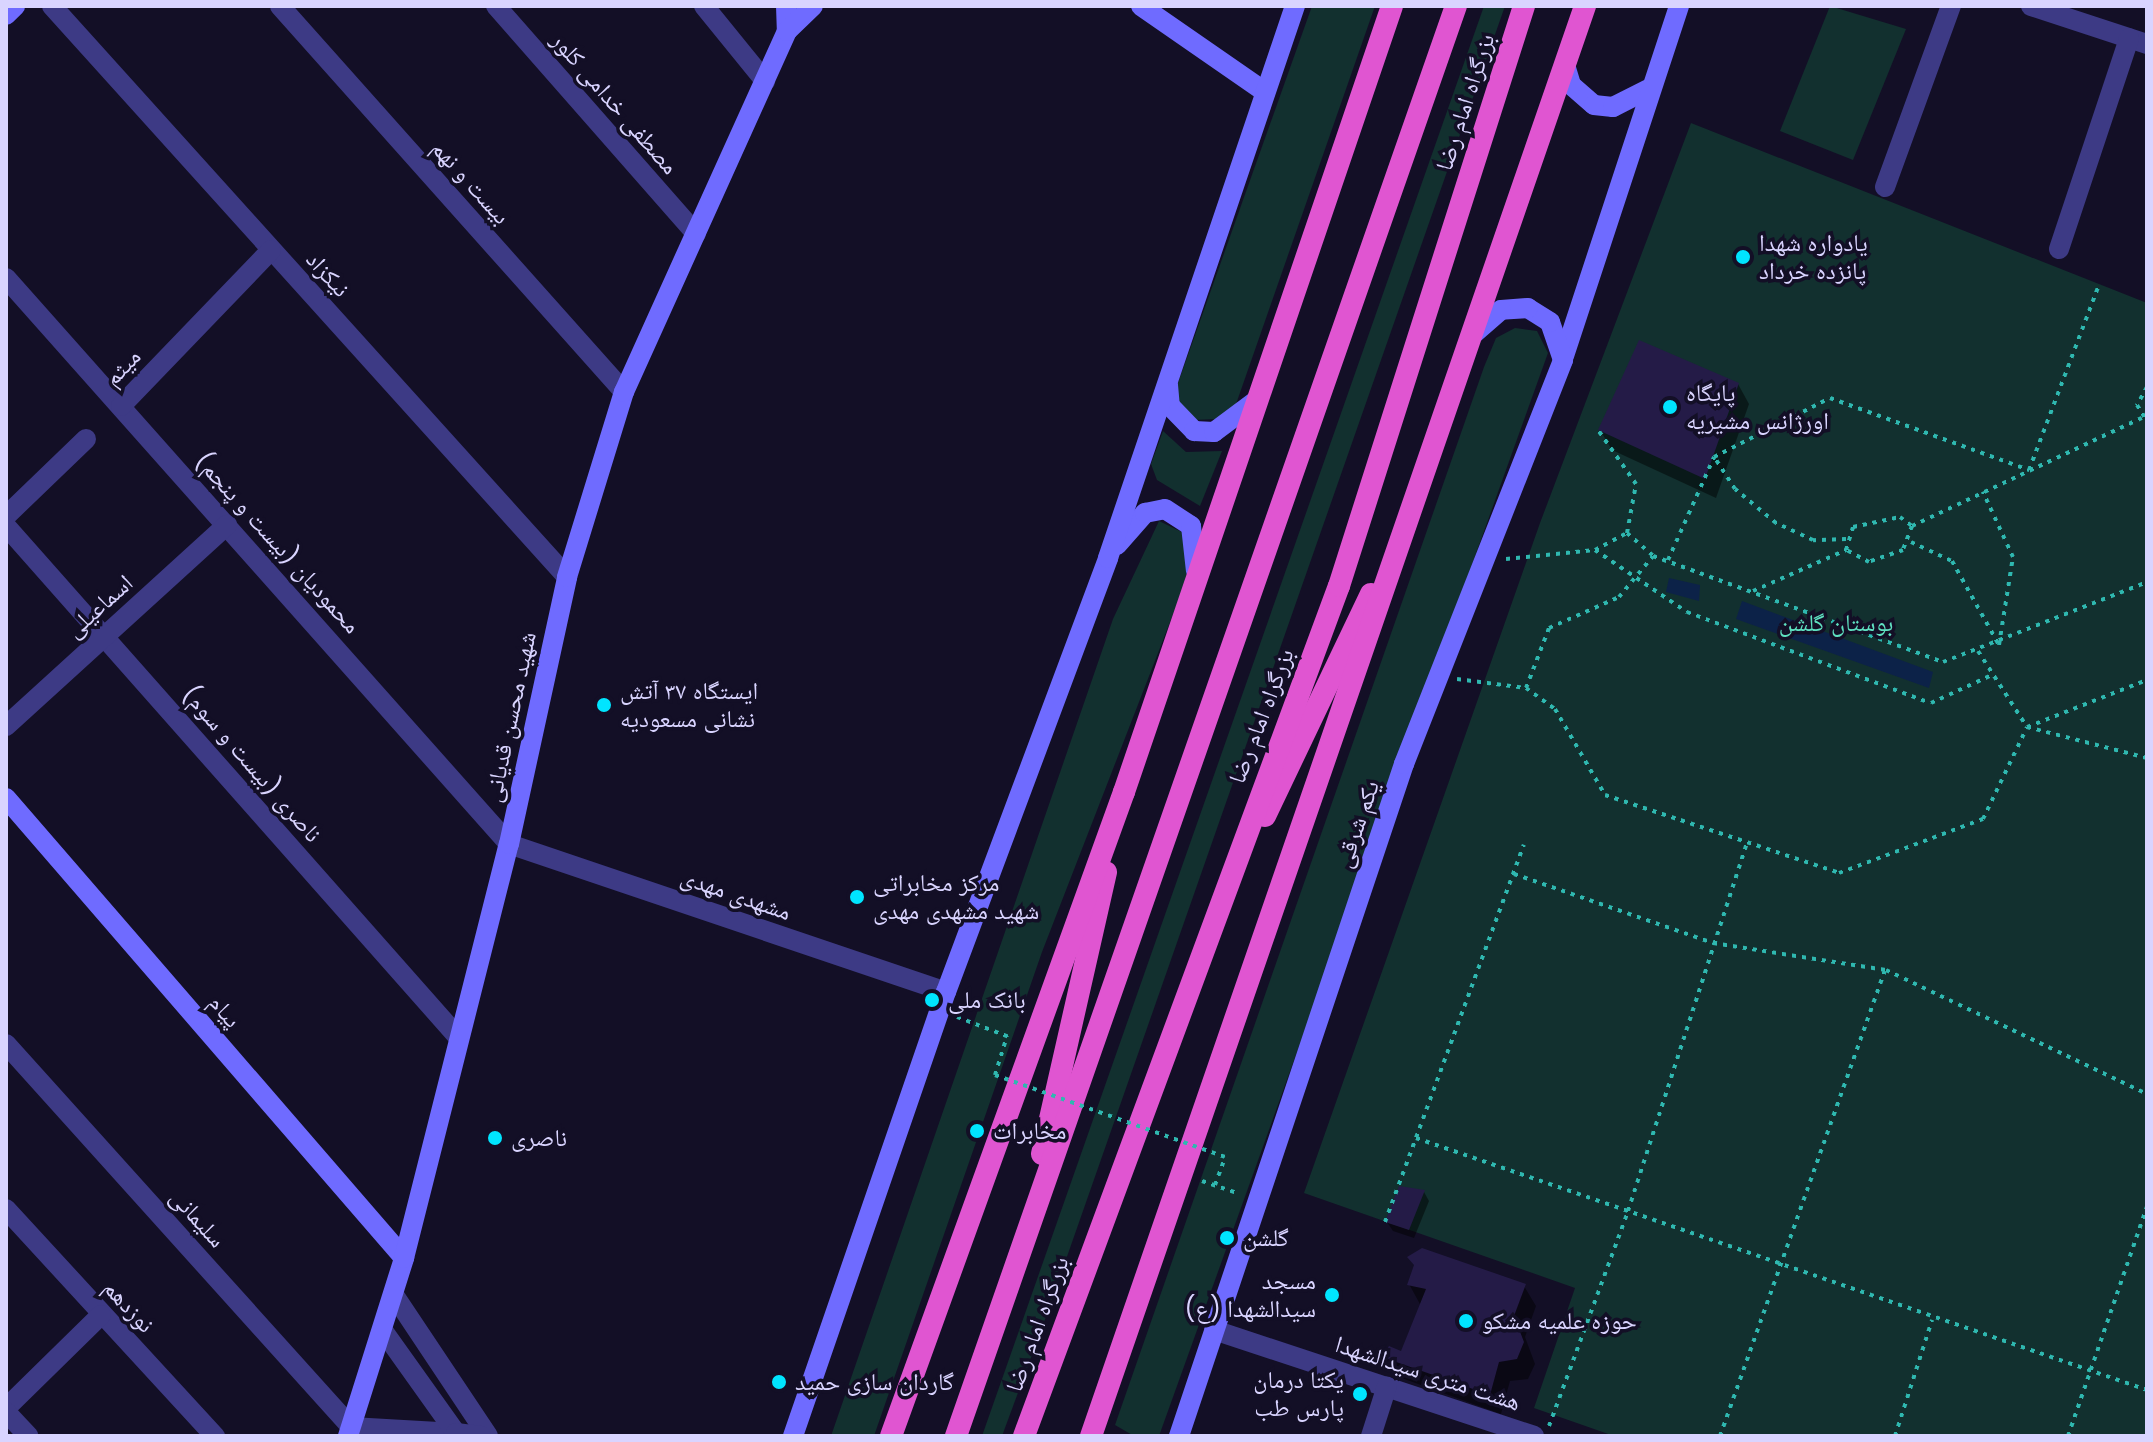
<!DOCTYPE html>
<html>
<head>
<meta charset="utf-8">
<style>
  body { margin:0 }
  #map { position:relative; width:2153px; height:1442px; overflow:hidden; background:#130f26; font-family:Poppins,"Noto Naskh Arabic",sans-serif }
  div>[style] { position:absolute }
  .green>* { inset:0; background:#12302f }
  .water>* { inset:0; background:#0c2248 }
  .shadow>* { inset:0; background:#0007 }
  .building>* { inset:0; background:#241b47 }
  .path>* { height:4px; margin-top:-2px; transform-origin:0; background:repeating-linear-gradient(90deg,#2fb8b0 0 4px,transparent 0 10px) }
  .minor>* { height:20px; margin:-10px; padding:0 10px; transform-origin:10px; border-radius:10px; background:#3d3a85 }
  .tertiary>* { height:20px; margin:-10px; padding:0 10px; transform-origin:10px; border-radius:10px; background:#3d3a85 }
  .secondary>* { height:20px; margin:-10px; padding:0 10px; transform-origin:10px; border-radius:10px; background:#6f6bff }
  .trunk>* { height:22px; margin:-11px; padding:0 11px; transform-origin:11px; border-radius:11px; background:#e055d1 }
  .path-bridge>* { height:4px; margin-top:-2px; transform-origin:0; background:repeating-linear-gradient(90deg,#2fb8b0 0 4px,transparent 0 10px) }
  .dots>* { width:22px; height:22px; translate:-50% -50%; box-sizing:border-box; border:4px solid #130f26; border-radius:50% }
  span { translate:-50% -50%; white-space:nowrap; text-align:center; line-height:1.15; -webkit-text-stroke:7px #130f26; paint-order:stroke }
  .street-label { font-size:24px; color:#d9d4ff }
  .poi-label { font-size:24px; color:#d9d4ff }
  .left { translate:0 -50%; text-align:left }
  .right { translate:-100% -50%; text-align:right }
  .park-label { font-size:24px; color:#5fe0c0 }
  .frame { position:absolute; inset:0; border:8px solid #d9d4ff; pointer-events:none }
</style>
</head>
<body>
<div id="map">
  <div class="green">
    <div style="clip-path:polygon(1312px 6px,1375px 6px,1235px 407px,1217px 419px,1193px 420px,1176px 398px,1178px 383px)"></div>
    <div style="clip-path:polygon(1484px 6px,1505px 6px,1042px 1328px,1002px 1436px,982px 1436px)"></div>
    <div style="clip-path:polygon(1830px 6px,1906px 29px,1853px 160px,1780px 131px)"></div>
    <div style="clip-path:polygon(1691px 123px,2147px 303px,2147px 1436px,1614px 1436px,1534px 1408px,1575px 1288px,1304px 1193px,1540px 523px)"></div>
    <div style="clip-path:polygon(1515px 328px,1537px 331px,1548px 353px,1159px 1436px,1134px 1436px,1115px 1425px,1484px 367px,1496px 338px)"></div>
    <div style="clip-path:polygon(1163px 431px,1186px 452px,1222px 451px,1200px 506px,1157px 480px,1151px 464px)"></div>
    <div style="clip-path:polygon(1159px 521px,1184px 533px,1191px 551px,1184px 586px,1042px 952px,874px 1436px,831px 1436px,1113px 619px)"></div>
  </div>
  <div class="water">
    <div style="clip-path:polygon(1669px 578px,1700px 585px,1699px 601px,1666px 592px)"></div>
    <div style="clip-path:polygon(1742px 601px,1933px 672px,1929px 688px,1736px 619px)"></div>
  </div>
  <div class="shadow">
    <div style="clip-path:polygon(1738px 384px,1749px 404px,1716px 498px,1612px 450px,1600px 430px)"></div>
    <div style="clip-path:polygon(1424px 1192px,1429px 1201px,1414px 1238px,1393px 1231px,1387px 1222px)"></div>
    <div style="clip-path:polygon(1409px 1284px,1524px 1286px,1536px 1306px,1525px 1337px,1535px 1364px,1528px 1379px,1510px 1381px,1501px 1414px,1396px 1376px,1385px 1357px,1402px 1353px,1421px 1306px)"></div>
  </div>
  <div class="building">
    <div style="clip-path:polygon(1639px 340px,1739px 383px,1705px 479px,1598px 430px)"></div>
    <div style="clip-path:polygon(1399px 1186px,1425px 1190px,1409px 1230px,1385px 1222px)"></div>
    <div style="clip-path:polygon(1422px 1248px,1526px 1284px,1514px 1316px,1524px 1342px,1517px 1359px,1499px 1362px,1490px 1395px,1382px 1357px,1389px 1346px,1401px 1351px,1426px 1289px,1407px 1285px,1414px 1265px,1407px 1257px)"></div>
  </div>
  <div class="path">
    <div style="left:2147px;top:387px;width:21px;rotate:119deg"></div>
    <div style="left:2137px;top:405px;width:19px;rotate:58deg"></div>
    <div style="left:1900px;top:517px;width:15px;rotate:37deg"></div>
    <div style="left:1912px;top:526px;width:26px;rotate:111deg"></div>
    <div style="left:1903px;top:550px;width:36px;rotate:161deg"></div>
    <div style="left:1869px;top:562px;width:26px;rotate:-152deg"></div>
    <div style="left:1846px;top:550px;width:24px;rotate:-73deg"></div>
    <div style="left:1853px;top:527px;width:48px;rotate:-12deg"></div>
    <div style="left:1912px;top:526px;width:254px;rotate:-25.2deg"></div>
    <div style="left:1627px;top:533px;width:35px;rotate:41deg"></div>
    <div style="left:1653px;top:556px;width:309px;rotate:20.1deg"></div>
    <div style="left:1943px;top:662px;width:219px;rotate:-21.4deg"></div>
    <div style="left:1846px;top:539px;width:33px;rotate:178deg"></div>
    <div style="left:1813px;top:540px;width:41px;rotate:-155.3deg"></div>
    <div style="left:1776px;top:523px;width:53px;rotate:-140.3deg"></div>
    <div style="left:1735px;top:489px;width:38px;rotate:-123deg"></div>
    <div style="left:1714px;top:457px;width:130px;rotate:-27deg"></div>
    <div style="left:1830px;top:398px;width:212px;rotate:19.9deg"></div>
    <div style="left:2029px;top:470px;width:196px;rotate:-69.3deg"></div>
    <div style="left:1911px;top:542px;width:45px;rotate:24.9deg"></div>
    <div style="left:1952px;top:561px;width:96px;rotate:60.8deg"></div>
    <div style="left:1999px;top:645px;width:89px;rotate:-81deg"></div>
    <div style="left:2013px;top:557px;width:72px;rotate:-114.8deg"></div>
    <div style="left:1595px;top:550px;width:36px;rotate:-28deg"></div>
    <div style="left:1627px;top:533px;width:50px;rotate:-79.6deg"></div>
    <div style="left:1636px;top:484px;width:66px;rotate:-125.1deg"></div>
    <div style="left:1506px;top:559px;width:89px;rotate:-5.8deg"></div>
    <div style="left:1595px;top:550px;width:111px;rotate:34deg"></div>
    <div style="left:1687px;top:612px;width:260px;rotate:20.5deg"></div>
    <div style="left:1931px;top:703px;width:69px;rotate:-24.7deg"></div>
    <div style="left:1668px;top:560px;width:113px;rotate:-65.9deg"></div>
    <div style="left:1753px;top:591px;width:102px;rotate:-23.8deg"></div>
    <div style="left:1978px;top:651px;width:90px;rotate:57.2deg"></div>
    <div style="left:2027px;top:727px;width:124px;rotate:14.5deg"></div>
    <div style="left:1457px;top:679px;width:70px;rotate:7.4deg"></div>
    <div style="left:1526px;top:688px;width:36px;rotate:36deg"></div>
    <div style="left:1555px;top:709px;width:99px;rotate:59.8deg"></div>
    <div style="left:1605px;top:795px;width:247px;rotate:18.4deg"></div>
    <div style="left:1839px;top:873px;width:154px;rotate:-20.6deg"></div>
    <div style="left:1983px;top:819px;width:102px;rotate:-64.4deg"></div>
    <div style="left:2027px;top:727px;width:129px;rotate:-21.4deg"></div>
    <div style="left:1526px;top:688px;width:64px;rotate:-69deg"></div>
    <div style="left:1549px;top:628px;width:77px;rotate:-23.9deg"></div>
    <div style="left:1619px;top:597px;width:53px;rotate:-50.3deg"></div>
    <div style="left:1514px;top:874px;width:211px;rotate:19.1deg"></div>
    <div style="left:1713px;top:943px;width:175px;rotate:8.9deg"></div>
    <div style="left:1886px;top:970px;width:289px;rotate:25.4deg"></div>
    <div style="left:957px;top:1017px;width:59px;rotate:20.9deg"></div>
    <div style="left:995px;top:1075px;width:41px;rotate:-72.9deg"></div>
    <div style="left:1416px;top:1138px;width:773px;rotate:19.02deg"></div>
    <div style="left:1202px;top:1181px;width:39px;rotate:19deg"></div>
    <div style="left:1215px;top:1185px;width:30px;rotate:-70deg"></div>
    <div style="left:1385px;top:1222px;width:402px;rotate:-69.8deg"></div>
    <div style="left:1549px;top:1426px;width:229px;rotate:-69.8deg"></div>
    <div style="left:1628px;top:1211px;width:388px;rotate:-72.1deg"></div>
    <div style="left:1720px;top:1436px;width:493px;rotate:-70.5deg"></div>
    <div style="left:1895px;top:1436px;width:122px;rotate:-72.3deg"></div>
    <div style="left:2068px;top:1436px;width:243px;rotate:-71deg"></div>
  </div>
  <div class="minor">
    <div style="left:52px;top:6px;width:769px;rotate:47.95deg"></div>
    <div style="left:280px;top:6px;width:517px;rotate:48.29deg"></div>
    <div style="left:496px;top:6px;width:303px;rotate:48.7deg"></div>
    <div style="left:704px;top:6px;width:97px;rotate:50.9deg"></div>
    <div style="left:2031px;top:6px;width:122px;rotate:18.1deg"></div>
    <div style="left:1885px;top:187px;width:193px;rotate:-70deg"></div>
    <div style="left:2059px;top:249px;width:222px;rotate:-71.6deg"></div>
    <div style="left:6px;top:278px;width:757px;rotate:48.37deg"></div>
    <div style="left:509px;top:844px;width:461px;rotate:18.7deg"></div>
    <div style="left:121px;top:406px;width:216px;rotate:-46.1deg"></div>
    <div style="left:6px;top:516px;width:111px;rotate:-43.9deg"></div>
    <div style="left:6px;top:526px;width:682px;rotate:48.51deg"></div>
    <div style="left:6px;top:726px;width:299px;rotate:-42.3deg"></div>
    <div style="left:6px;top:1044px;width:515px;rotate:47.99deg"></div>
    <div style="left:351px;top:1427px;width:105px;rotate:3.3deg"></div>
    <div style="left:6px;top:1209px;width:309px;rotate:47.4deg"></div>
    <div style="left:394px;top:1295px;width:169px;rotate:56.3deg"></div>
    <div style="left:1214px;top:1330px;width:337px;rotate:18.3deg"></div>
    <div style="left:384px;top:1332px;width:124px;rotate:54.5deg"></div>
    <div style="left:6px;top:1408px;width:133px;rotate:-44.4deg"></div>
    <div style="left:6px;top:1412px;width:33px;rotate:47deg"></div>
    <div style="left:1371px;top:1436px;width:52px;rotate:-72.3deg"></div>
  </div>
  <div class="tertiary">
    <div style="left:456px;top:1433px;width:25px;rotate:7deg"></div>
  </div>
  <div class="secondary">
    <div style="left:786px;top:6px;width:25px;rotate:88deg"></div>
    <div style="left:1141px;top:6px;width:151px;rotate:34.7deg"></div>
    <div style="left:6px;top:15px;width:13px;rotate:-45deg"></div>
    <div style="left:1565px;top:65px;width:21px;rotate:73deg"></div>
    <div style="left:1571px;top:85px;width:30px;rotate:41deg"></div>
    <div style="left:1594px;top:105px;width:19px;rotate:6deg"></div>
    <div style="left:1613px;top:107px;width:39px;rotate:-27deg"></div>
    <div style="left:1564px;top:356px;width:368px;rotate:-71.8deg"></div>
    <div style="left:1168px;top:385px;width:21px;rotate:85deg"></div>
    <div style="left:1170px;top:406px;width:35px;rotate:46deg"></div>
    <div style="left:1194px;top:431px;width:20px;rotate:3deg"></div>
    <div style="left:1214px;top:432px;width:54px;rotate:-36.7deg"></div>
    <div style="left:1117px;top:545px;width:43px;rotate:-48.8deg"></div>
    <div style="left:1145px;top:513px;width:20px;rotate:-11deg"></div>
    <div style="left:1165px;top:509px;width:31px;rotate:33deg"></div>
    <div style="left:1191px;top:526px;width:45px;rotate:83.7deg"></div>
    <div style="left:6px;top:798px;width:608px;rotate:49.13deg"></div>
    <div style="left:348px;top:1436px;width:187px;rotate:-72.5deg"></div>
    <div style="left:404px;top:1258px;width:427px;rotate:-75.8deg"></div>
    <div style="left:509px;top:844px;width:273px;rotate:-77.7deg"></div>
    <div style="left:567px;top:577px;width:194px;rotate:-72.9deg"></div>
    <div style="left:624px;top:392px;width:396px;rotate:-65.7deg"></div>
    <div style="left:787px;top:31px;width:36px;rotate:-44deg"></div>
    <div style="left:793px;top:1436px;width:470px;rotate:-71deg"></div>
    <div style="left:946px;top:992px;width:463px;rotate:-69.5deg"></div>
    <div style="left:1108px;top:558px;width:583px;rotate:-71.29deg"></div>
    <div style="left:1179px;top:1436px;width:709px;rotate:-71.49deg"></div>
    <div style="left:1404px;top:764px;width:434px;rotate:-68.5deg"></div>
    <div style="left:1563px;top:360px;width:40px;rotate:-108.9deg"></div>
    <div style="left:1550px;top:322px;width:26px;rotate:-148deg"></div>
    <div style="left:1528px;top:308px;width:27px;rotate:176deg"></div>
    <div style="left:1501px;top:310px;width:35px;rotate:139deg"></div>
  </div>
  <div class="trunk">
    <div style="left:1265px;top:816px;width:246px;rotate:-64.5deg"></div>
    <div style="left:1042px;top:1154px;width:289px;rotate:-77.2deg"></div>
    <div style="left:891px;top:1436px;width:685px;rotate:-70.11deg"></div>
    <div style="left:1124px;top:792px;width:830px;rotate:-71.17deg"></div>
    <div style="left:956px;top:1436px;width:1515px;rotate:-70.73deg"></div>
    <div style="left:1024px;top:1436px;width:906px;rotate:-69.67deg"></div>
    <div style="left:1339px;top:586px;width:609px;rotate:-72.31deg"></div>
    <div style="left:1091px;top:1436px;width:1513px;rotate:-70.94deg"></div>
  </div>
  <div class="path-bridge">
    <div style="left:995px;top:1075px;width:244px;rotate:19.6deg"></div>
  </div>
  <div class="dots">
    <div style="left:1743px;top:257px;background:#00e5ff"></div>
    <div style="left:1670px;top:407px;background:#00e5ff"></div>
    <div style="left:604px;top:705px;background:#00e5ff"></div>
    <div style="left:857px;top:897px;background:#00e5ff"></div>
    <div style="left:932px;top:1000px;background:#00e5ff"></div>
    <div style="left:977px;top:1131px;background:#00e5ff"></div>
    <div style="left:495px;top:1138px;background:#00e5ff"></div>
    <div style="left:1227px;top:1238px;background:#00e5ff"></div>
    <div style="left:1332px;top:1295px;background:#00e5ff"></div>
    <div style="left:1466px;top:1321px;background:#00e5ff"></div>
    <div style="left:779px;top:1382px;background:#00e5ff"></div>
    <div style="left:1360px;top:1394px;background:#00e5ff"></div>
  </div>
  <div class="street-label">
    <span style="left:1465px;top:102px;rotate:-72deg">بزرگراه امام رضا</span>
    <span style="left:615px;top:103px;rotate:49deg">مصطفی خدامی کلور</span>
    <span style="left:471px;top:182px;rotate:48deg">بیست و نهم</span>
    <span style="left:328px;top:274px;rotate:48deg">نیکزاد</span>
    <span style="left:122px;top:367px;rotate:-46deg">میثم</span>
    <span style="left:278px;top:543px;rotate:48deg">محمودیان (بیست و پنجم)</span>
    <span style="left:99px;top:606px;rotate:-42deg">اسماعیلی</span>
    <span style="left:1261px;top:716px;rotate:-69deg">بزرگراه امام رضا</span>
    <span style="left:510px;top:717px;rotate:-78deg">شهید محسن قدیانی</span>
    <span style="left:252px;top:764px;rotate:49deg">ناصری (بیست و سوم)</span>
    <span style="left:1357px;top:824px;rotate:-71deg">یکم شرقی</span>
    <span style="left:736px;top:894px;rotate:19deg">مشهدی مهدی</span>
    <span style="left:225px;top:1011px;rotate:49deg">پیام</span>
    <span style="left:198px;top:1218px;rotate:48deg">سلیمانی</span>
    <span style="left:129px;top:1306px;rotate:47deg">نوزدهم</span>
    <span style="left:1037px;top:1324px;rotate:-70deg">بزرگراه امام رضا</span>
    <span style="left:1428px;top:1373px;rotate:18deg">هشت متری سیدالشهدا</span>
  </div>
  <div class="poi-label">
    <span class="left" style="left:1759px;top:257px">یادواره شهدا<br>پانزده خرداد</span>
    <span class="left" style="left:1686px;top:407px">پایگاه<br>اورژانس مشیریه</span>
    <span class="left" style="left:620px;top:705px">ایستگاه ۳۷ آتش<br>نشانی مسعودیه</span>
    <span class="left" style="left:873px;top:897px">مرکز مخابراتی<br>شهید مشهدی مهدی</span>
    <span class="left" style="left:948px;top:1000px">بانک ملی</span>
    <span class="left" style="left:993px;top:1131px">مخابرات</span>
    <span class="left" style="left:511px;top:1138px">ناصری</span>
    <span class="left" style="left:1243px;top:1238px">گلشن</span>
    <span class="right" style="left:1316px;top:1295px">مسجد<br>سیدالشهدا (ع)</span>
    <span class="left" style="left:1482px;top:1321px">حوزه علمیه مشکو</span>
    <span class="right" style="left:1344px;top:1394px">یکتا درمان<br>پارس طب</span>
    <span class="left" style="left:795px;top:1382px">گاردان سازی حمید</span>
  </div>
  <div class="park-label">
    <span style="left:1836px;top:623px">بوستان گلشن</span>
  </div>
  <div class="frame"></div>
</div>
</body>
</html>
